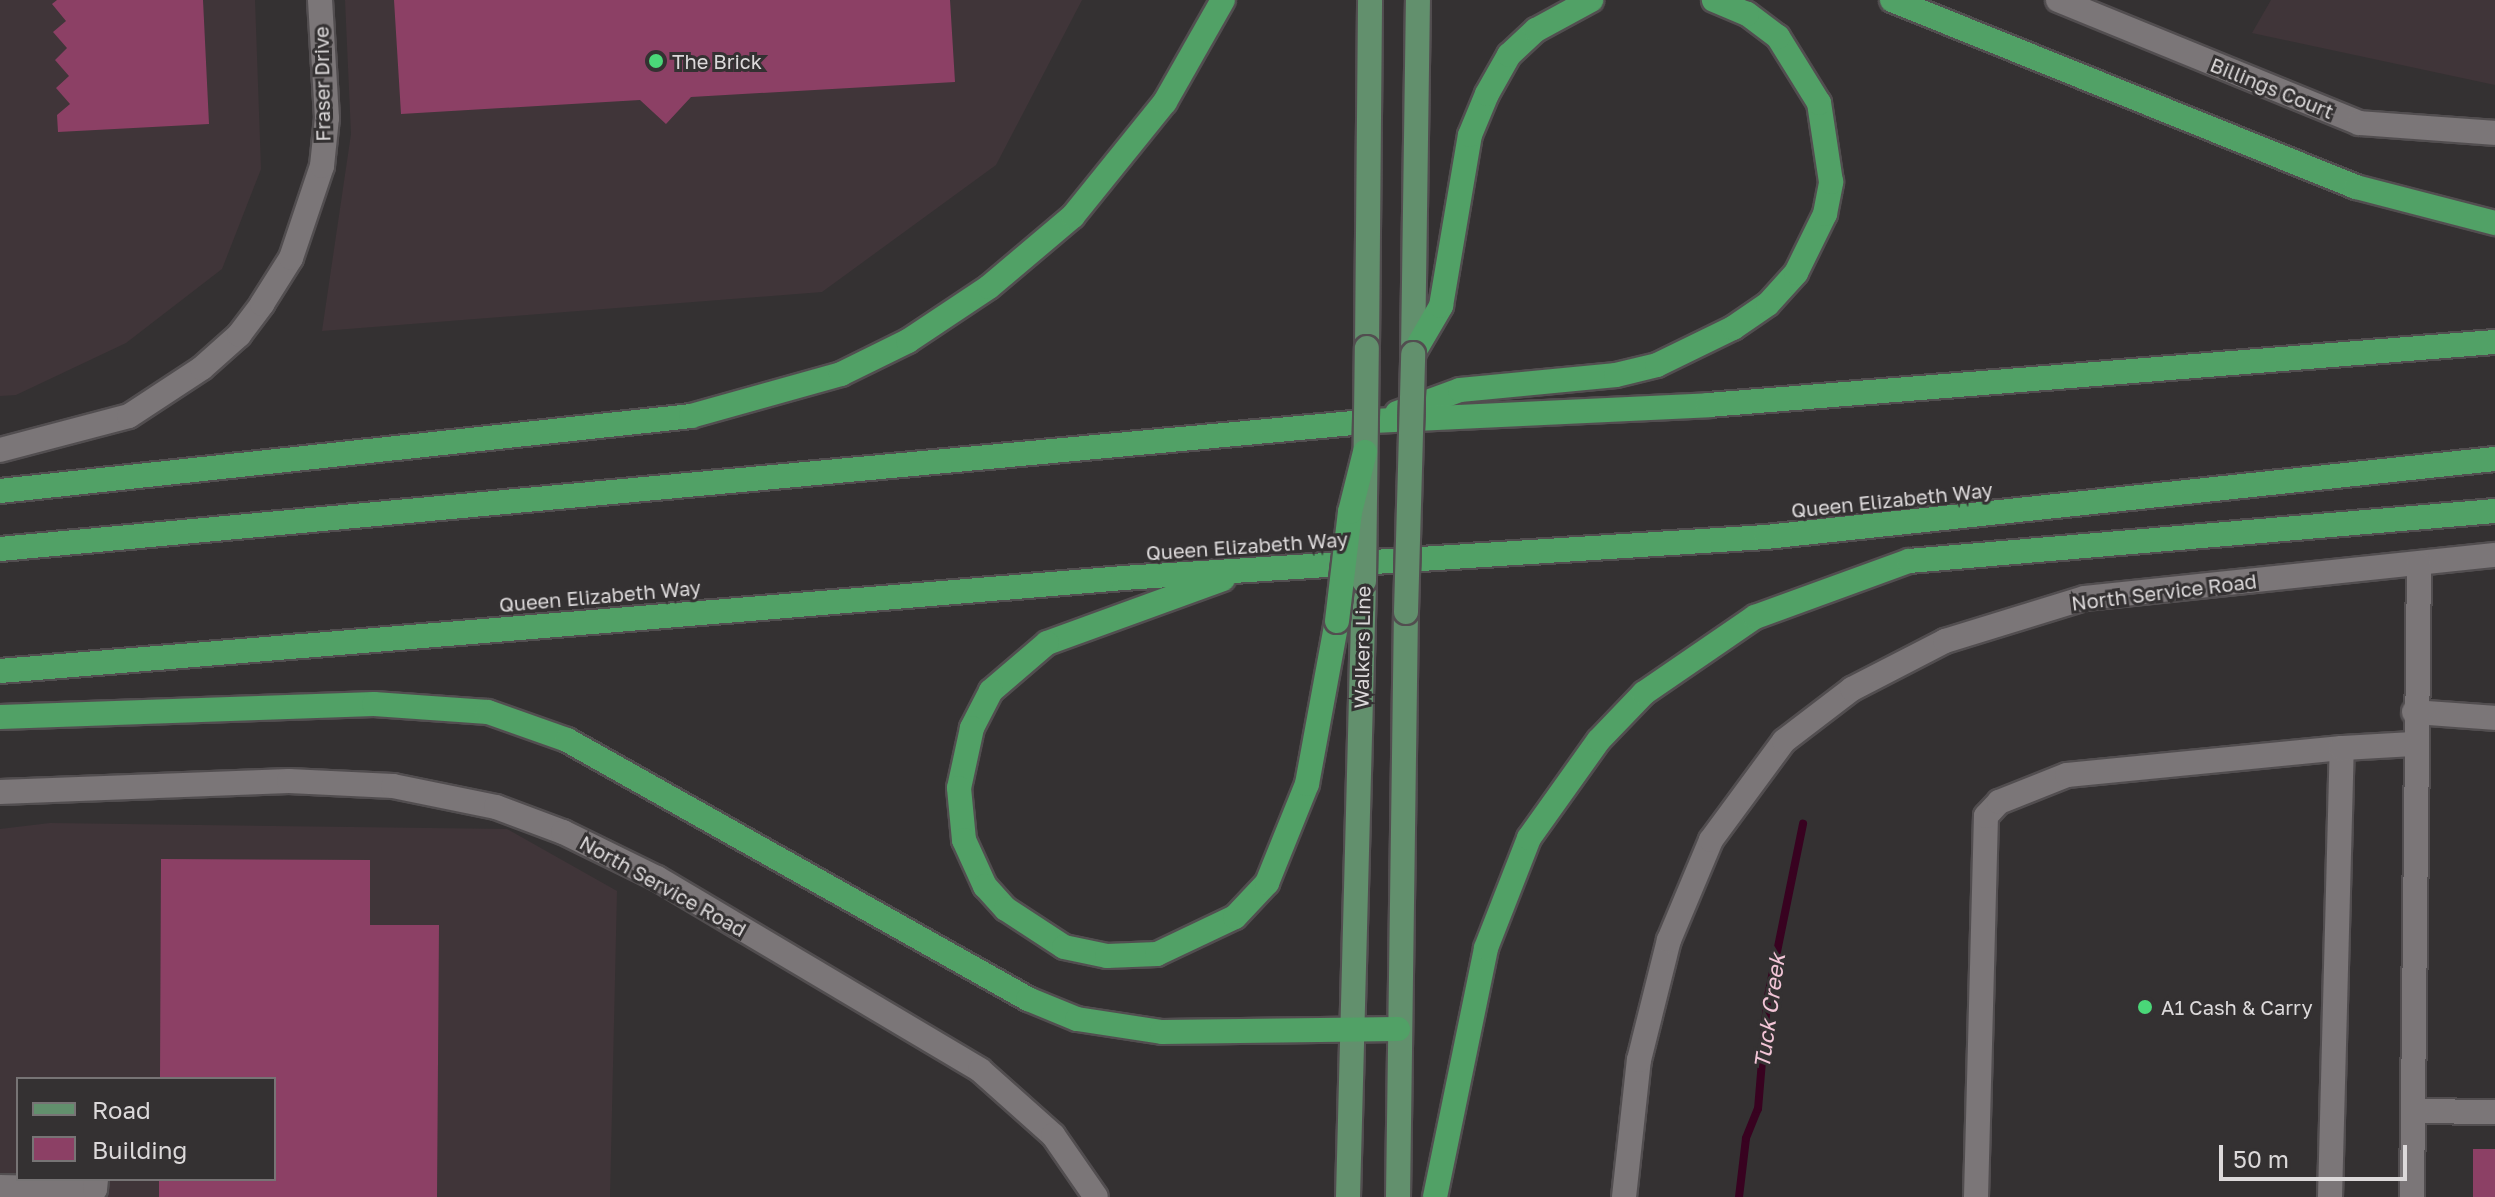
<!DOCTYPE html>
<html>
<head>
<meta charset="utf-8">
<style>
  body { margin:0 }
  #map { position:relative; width:2495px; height:1197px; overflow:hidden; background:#343132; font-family:"Golos Text",sans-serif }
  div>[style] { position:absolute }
  .built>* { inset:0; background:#403539 }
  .stream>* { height:8px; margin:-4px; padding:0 4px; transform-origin:4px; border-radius:4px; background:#380220 }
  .building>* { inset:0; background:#8c4065 }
  .roads { filter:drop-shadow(2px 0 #524e50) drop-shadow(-2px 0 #524e50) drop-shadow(0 2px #524e50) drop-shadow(0 -2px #524e50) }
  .minor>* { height:24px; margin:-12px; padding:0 12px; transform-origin:12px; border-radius:12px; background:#7b7678 }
  .major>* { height:24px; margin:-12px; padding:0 12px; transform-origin:12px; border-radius:12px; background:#62906d }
  .highway>* { height:24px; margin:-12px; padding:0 12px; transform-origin:12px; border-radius:12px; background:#51a166 }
  .bridges { filter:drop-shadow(2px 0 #524e50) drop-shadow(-2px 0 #524e50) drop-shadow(0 2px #524e50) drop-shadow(0 -2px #524e50) }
  .major-bridge>* { height:24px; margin:-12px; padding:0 12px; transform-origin:12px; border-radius:12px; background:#62906d }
  .highway-bridge>* { height:24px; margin:-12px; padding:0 12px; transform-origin:12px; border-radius:12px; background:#51a166 }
  .dots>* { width:22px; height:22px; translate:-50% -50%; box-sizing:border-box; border:4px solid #343132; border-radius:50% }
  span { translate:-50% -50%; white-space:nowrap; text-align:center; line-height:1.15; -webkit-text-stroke:6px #343132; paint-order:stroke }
  .poi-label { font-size:20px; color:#dcd9da }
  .left { translate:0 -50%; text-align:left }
  .street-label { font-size:20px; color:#dcd9da }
  .water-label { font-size:22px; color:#f2c5d7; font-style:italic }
  .legend { position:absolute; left:16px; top:1077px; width:260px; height:104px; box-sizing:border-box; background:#343132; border:2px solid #777475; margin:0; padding:10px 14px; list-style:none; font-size:24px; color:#dcd9da }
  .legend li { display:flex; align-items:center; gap:16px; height:40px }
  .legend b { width:40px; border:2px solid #777475 }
  .scale { position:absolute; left:2219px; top:1145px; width:188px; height:36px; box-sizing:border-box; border:4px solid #dcd9da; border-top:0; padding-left:10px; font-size:24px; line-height:28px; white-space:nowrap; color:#dcd9da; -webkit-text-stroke:6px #343132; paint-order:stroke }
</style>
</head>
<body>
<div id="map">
  <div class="built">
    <div style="clip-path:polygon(0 0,255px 0,261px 169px,222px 269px,126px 343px,16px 395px,0 396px)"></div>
    <div style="clip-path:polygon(345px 0,1082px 0,996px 165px,822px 292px,322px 331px,351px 134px)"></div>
    <div style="clip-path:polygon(2271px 0,2495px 0,2495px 85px,2252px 33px)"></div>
    <div style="clip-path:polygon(evenodd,50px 823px,507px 829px,617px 891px,610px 1197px,0 1197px,0 829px,50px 823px,18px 1079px,274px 1079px,274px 1179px,18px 1179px,18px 1079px)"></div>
  </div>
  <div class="stream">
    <div style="left:1739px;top:1197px;width:59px;rotate:-83.2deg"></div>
    <div style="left:1746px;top:1138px;width:31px;rotate:-68deg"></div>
    <div style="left:1758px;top:1109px;width:108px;rotate:-85.2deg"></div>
    <div style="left:1767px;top:1001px;width:181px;rotate:-78.5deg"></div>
  </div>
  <div class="building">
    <div style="clip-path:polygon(57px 0,203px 0,209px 124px,58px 132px,57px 115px,70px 104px,56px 88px,69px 76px,55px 60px,67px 48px,53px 32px,66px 21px,52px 4px)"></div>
    <div style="clip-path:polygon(394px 0,950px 0,955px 82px,691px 97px,666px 124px,640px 100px,401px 114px)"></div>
    <div style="clip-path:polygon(161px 859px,370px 860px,370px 925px,439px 925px,437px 1197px,159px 1197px,159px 1179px,274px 1179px,274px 1079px,160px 1079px)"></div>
    <div style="clip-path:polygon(2473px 1149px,2495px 1149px,2495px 1197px,2473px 1197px)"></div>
  </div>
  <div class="roads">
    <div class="minor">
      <div style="left:2058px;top:0;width:325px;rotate:22.2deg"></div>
      <div style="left:2359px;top:123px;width:136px;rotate:4.2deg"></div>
      <div style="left:0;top:450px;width:133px;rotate:-14.8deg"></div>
      <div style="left:129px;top:416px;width:87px;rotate:-33.3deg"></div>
      <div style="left:202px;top:368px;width:50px;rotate:-41.7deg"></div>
      <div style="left:239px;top:335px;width:39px;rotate:-53deg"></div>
      <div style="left:262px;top:304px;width:54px;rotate:-57.8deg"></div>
      <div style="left:291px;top:258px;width:97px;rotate:-71.4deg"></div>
      <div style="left:322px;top:166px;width:48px;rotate:-84.1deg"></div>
      <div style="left:327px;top:118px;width:118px;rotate:-93.4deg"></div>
      <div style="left:2414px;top:712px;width:81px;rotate:4.2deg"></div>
      <div style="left:0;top:792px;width:289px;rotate:-2.2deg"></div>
      <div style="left:289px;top:781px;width:104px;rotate:2.8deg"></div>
      <div style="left:393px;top:786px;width:105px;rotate:11.5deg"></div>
      <div style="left:496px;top:807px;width:72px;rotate:20.5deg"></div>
      <div style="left:563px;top:832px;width:105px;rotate:26.1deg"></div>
      <div style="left:657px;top:878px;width:376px;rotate:30.7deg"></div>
      <div style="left:980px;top:1070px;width:98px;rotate:41.7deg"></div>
      <div style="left:1053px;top:1135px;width:75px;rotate:55.3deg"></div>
      <div style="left:2413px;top:1111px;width:82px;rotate:0.7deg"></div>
      <div style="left:0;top:1187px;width:95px;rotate:1.2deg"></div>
      <div style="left:95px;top:1189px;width:10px;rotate:-84deg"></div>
      <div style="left:1624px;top:1197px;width:138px;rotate:-83.8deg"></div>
      <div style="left:1639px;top:1060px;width:124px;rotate:-76deg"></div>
      <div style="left:1669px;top:940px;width:108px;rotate:-67.2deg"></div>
      <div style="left:1711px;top:840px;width:123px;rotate:-53.6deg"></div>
      <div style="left:1784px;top:741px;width:86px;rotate:-37.4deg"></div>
      <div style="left:1852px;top:689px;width:105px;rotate:-27.3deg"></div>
      <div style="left:1945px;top:641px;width:146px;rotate:-17.1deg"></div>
      <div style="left:2085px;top:598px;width:412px;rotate:-6deg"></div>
      <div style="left:1976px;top:1197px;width:381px;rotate:-88.5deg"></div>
      <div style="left:1986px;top:816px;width:19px;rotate:-47deg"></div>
      <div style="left:1999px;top:802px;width:73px;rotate:-21.7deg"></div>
      <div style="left:2067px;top:775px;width:276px;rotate:-5.6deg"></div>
      <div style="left:2330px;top:1197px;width:449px;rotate:-88.5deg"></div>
      <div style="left:2342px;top:748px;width:72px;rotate:-3.2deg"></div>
      <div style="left:2412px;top:1197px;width:633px;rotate:-89.37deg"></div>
    </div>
    <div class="major">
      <div style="left:1367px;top:348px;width:348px;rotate:-89.5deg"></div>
      <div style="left:1413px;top:354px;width:354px;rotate:-89.2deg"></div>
      <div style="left:1348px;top:1197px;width:616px;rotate:-88.51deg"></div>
      <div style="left:1398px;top:1197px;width:585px;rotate:-89.22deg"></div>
    </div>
    <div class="highway">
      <div style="left:1892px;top:0;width:500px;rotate:21.95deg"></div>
      <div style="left:2356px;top:187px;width:144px;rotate:14.5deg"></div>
      <div style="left:1413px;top:354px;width:56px;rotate:-59.7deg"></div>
      <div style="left:1441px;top:306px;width:173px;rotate:-80.4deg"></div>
      <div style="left:1470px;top:135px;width:44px;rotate:-67.5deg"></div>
      <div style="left:1487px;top:94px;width:45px;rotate:-60.6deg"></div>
      <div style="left:1509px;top:55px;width:37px;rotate:-43deg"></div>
      <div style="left:1536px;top:30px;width:63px;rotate:-28.6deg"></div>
      <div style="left:1397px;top:413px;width:67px;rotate:-20.1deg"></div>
      <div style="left:1460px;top:390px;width:157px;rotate:-5.5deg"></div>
      <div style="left:1616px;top:375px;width:42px;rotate:-13.7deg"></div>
      <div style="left:1657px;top:365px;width:85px;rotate:-26deg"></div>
      <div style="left:1733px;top:328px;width:42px;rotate:-34.4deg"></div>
      <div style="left:1768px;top:304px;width:42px;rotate:-47.9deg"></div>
      <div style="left:1796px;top:273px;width:66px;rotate:-63.8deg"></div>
      <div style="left:1825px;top:214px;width:33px;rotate:-79deg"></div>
      <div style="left:1831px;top:182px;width:80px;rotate:-98.6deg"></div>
      <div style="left:1819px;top:103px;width:78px;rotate:-121.8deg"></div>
      <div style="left:1778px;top:37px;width:39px;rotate:-143deg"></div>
      <div style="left:1747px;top:14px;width:36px;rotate:-157deg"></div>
      <div style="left:0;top:491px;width:695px;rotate:-6.19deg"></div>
      <div style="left:691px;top:416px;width:156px;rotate:-15.6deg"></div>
      <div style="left:841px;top:374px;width:75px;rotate:-26.2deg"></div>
      <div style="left:908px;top:341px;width:97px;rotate:-33.7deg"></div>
      <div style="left:989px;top:287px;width:110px;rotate:-40.2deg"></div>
      <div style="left:1073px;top:216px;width:146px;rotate:-51.1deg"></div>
      <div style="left:1165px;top:102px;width:117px;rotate:-60.4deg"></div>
      <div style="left:0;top:549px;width:1380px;rotate:-5.32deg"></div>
      <div style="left:1374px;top:421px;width:334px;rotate:-2.7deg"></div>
      <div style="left:1708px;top:405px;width:790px;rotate:-4.58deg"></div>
      <div style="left:1223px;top:579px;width:187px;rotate:160deg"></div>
      <div style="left:1047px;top:643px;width:74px;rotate:139.4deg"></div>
      <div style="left:991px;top:691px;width:42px;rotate:117.2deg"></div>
      <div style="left:972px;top:728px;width:61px;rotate:102.2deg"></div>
      <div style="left:959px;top:788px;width:52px;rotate:84.5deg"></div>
      <div style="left:964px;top:840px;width:51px;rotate:65.5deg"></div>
      <div style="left:985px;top:886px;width:31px;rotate:48deg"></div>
      <div style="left:1006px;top:909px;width:69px;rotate:33.2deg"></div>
      <div style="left:1064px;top:947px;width:44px;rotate:11.8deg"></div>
      <div style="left:1107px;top:956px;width:50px;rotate:-2.3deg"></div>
      <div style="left:1157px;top:954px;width:86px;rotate:-25.4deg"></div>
      <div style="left:1235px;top:917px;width:47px;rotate:-46.7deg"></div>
      <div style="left:1267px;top:883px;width:107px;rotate:-68deg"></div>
      <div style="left:1307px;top:784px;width:166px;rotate:-79.6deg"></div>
      <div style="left:0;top:671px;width:1127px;rotate:-4.73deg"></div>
      <div style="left:1123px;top:578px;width:644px;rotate:-3.65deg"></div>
      <div style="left:1766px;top:537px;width:733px;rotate:-6.11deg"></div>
      <div style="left:0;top:717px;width:374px;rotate:-2deg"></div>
      <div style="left:374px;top:704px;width:114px;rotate:4deg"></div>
      <div style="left:488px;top:712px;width:84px;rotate:19.5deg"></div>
      <div style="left:567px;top:740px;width:529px;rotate:29.33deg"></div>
      <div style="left:1028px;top:999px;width:53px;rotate:22.2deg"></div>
      <div style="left:1077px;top:1019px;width:86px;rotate:8.7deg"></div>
      <div style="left:1162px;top:1032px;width:236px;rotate:-0.7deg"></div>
      <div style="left:1435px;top:1197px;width:254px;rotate:-78.4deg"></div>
      <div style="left:1486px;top:948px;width:118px;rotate:-68.6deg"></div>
      <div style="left:1529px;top:838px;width:120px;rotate:-54.5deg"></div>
      <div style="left:1599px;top:740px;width:65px;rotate:-46.2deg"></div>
      <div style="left:1644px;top:693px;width:135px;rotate:-34.4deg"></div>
      <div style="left:1755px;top:617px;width:164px;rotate:-20deg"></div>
      <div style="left:1909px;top:561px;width:588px;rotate:-4.88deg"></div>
    </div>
  </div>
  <div class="bridges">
    <div class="major-bridge">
      <div style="left:1364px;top:581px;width:233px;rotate:-89.3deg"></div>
      <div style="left:1406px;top:612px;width:258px;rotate:-88.4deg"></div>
    </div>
    <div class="highway-bridge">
      <div style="left:1337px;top:621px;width:110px;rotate:-83.2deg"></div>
      <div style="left:1350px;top:512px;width:62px;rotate:-76deg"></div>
    </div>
  </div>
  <div class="dots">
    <div style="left:656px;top:61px;background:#4ad778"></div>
    <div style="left:2145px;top:1007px;background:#4ad778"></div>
  </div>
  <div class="poi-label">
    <span class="left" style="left:672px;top:61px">The Brick</span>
    <span class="left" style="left:2161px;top:1007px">A1 Cash &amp; Carry</span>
  </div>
  <div class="street-label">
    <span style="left:322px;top:84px;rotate:-91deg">Fraser Drive</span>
    <span style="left:2272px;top:88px;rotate:22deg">Billings Court</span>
    <span style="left:1892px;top:500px;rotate:-6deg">Queen Elizabeth Way</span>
    <span style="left:1247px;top:546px;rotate:-4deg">Queen Elizabeth Way</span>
    <span style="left:2164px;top:592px;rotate:-7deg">North Service Road</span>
    <span style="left:600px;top:596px;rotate:-5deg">Queen Elizabeth Way</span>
    <span style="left:1362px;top:647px;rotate:-89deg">Walkers Line</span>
    <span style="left:663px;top:886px;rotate:29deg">North Service Road</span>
  </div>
  <div class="water-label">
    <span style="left:1769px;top:1011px;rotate:-82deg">Tuck Creek</span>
  </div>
  <ul class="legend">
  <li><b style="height:10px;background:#62906d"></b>Road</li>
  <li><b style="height:22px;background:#8c4065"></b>Building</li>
  </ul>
  <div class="scale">50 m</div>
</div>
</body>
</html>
